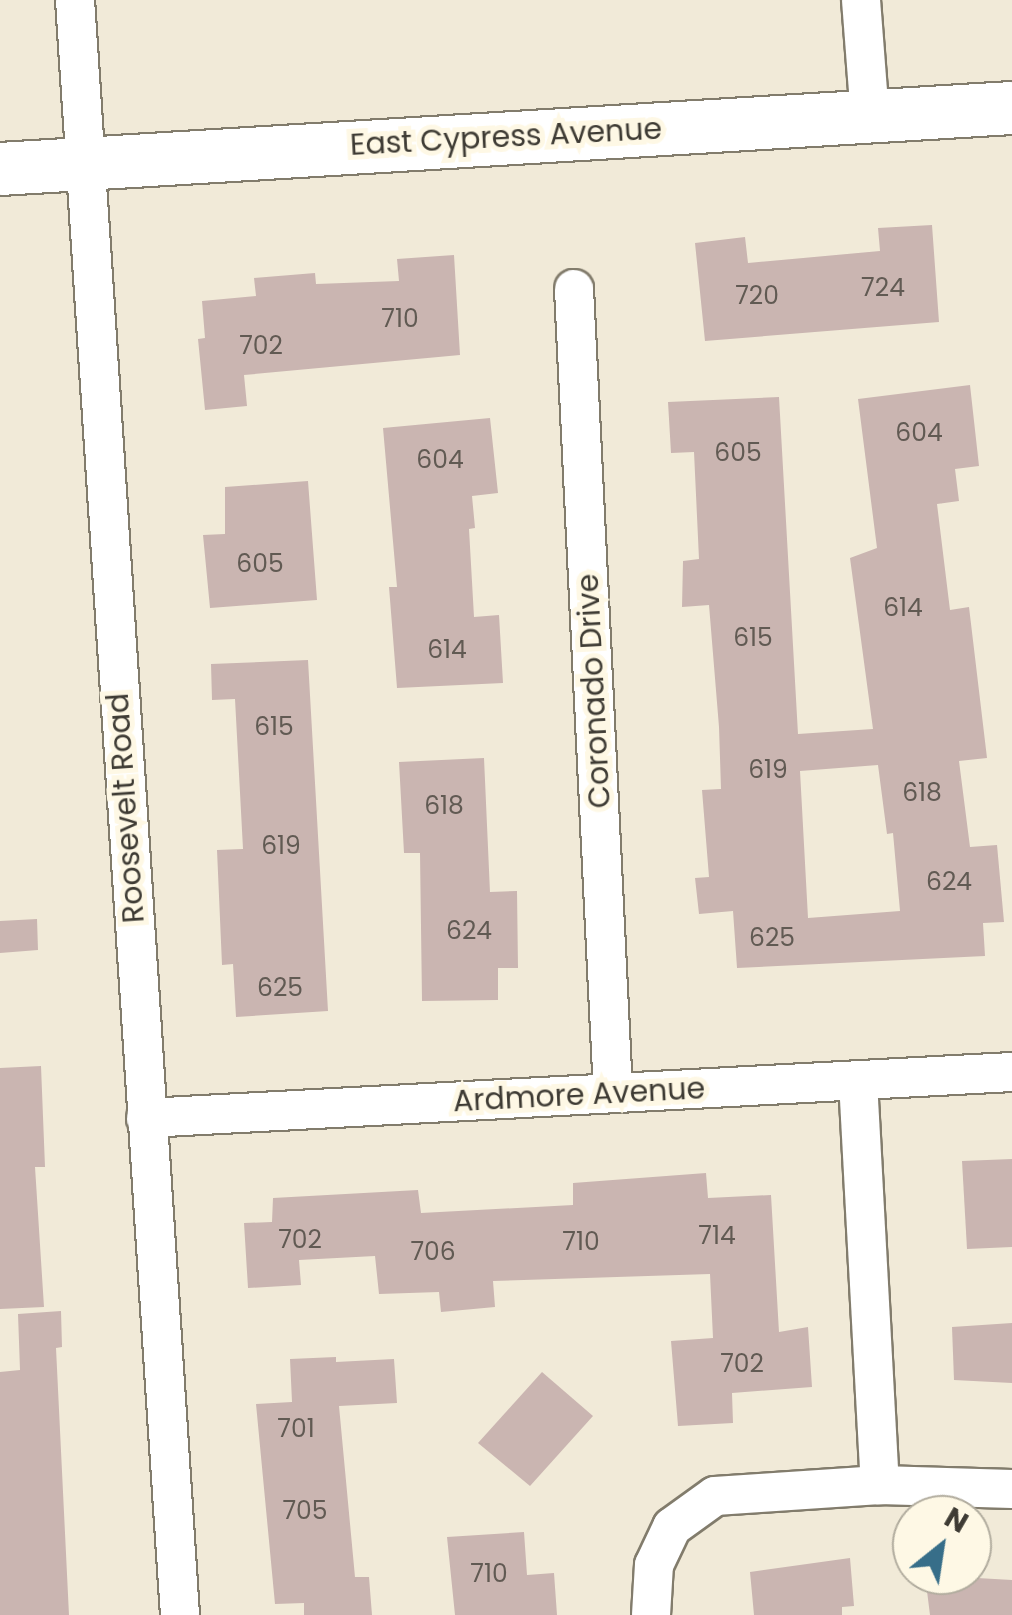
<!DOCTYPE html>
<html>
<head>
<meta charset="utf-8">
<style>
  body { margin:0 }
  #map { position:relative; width:1012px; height:1615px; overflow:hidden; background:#f1ead8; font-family:Poppins,sans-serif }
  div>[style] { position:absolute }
  .building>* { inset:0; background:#cab5b1 }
  .roads { filter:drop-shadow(2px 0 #827c6c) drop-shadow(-2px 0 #827c6c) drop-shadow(0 2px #827c6c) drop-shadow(0 -2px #827c6c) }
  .street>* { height:38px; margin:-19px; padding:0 19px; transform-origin:19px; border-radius:19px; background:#fff }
  .secondary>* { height:52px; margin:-26px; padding:0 26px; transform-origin:26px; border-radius:26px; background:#fff }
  span { translate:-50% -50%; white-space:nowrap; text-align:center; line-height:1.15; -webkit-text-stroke:10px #fef8e5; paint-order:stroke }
  .number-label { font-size:25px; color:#615a53 }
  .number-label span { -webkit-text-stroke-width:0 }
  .street-label { font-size:30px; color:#3e3b34 }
  .north { position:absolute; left:892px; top:1495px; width:100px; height:100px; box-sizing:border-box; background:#fef8e5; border:2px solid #b1ac9e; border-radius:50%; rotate:30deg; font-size:28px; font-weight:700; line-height:40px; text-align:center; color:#3e3b34 }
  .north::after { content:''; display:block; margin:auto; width:35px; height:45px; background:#376e89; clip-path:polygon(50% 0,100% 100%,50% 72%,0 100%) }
</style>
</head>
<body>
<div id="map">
  <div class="building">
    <div style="clip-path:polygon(932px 225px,939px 322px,705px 341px,695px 243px,745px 237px,748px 263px,880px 251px,878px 228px)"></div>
    <div style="clip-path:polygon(454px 255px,460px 355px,244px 375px,247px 406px,205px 410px,198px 339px,205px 338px,202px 301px,256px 296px,254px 278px,315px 273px,316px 284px,399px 281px,397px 259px)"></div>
    <div style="clip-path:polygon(evenodd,970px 385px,979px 466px,955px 469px,959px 501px,937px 504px,950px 610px,969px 607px,987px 758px,959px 761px,970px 847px,997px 845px,1004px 922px,983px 923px,985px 956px,737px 968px,733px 911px,699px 914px,695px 878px,709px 877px,702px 790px,721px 789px,719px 727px,709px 605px,682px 607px,683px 561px,699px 559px,694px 452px,671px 453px,668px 402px,779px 397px,798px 734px,873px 729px,850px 558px,877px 548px,858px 399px,970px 385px,878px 765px,887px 834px,893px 833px,900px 911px,808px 918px,800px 771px,878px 765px)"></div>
    <div style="clip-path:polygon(490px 418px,498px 493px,472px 496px,475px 528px,469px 529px,474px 617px,499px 615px,503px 683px,397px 688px,389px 587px,397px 587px,383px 428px)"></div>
    <div style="clip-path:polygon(308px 481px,317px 600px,210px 608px,203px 535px,225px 534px,225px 487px)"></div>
    <div style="clip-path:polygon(308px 660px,328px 1011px,236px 1017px,233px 964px,222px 965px,217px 850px,243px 849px,235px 699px,212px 700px,211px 664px)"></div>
    <div style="clip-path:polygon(484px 758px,490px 892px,517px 891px,518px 968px,498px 968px,498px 1000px,422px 1001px,420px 853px,404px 853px,399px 762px)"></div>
    <div style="clip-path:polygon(37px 919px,38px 950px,0 953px,0 921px)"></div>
    <div style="clip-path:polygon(41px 1066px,45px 1167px,35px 1167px,44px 1307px,0 1309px,0 1068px)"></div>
    <div style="clip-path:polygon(1012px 1159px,1012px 1247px,967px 1249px,962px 1161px)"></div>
    <div style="clip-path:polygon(706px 1173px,708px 1198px,771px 1195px,779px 1332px,808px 1327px,812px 1387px,732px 1393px,733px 1423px,678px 1426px,671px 1341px,713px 1338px,710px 1274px,493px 1281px,495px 1307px,441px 1312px,439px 1292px,379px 1294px,375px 1256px,299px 1260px,301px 1285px,248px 1288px,244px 1223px,272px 1222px,273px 1198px,418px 1190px,421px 1213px,573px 1205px,573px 1183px)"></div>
    <div style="clip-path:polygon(61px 1311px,62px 1347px,56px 1348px,69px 1615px,0 1615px,0 1372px,20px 1370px,18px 1314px)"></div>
    <div style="clip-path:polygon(1012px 1323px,1012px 1383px,954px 1380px,952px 1327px)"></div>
    <div style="clip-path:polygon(336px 1357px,336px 1362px,394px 1359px,397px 1403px,339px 1406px,355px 1577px,369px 1577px,372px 1615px,304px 1615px,304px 1603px,275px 1604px,256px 1404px,292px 1402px,290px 1359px)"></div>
    <div style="clip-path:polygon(542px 1372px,593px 1416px,530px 1486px,478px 1443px)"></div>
    <div style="clip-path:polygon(524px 1532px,527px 1575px,554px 1573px,557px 1615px,455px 1615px,447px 1537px)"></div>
    <div style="clip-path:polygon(850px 1558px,854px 1606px,842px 1607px,842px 1615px,754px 1615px,750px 1572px)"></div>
    <div style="clip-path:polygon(925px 1575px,1012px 1580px,1012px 1615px,930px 1615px)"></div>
  </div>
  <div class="roads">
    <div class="street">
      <div style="left:75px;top:0;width:1618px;rotate:86.28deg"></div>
      <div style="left:861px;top:0;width:116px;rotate:85.6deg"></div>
      <div style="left:574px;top:289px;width:805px;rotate:87.22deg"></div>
      <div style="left:858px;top:1081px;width:405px;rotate:86.9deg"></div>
      <div style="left:146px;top:1118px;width:867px;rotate:-3.04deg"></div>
      <div style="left:651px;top:1615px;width:50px;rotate:-86.6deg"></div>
      <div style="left:654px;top:1565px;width:42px;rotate:-64.7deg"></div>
      <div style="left:672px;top:1527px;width:53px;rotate:-35.8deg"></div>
      <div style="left:715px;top:1496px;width:165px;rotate:-3.8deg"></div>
      <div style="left:880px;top:1485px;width:132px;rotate:1.7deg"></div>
    </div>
    <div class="secondary">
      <div style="left:0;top:169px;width:1014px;rotate:-3.45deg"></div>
    </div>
  </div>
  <div class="number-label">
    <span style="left:883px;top:288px">724</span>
    <span style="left:757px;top:296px">720</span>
    <span style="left:400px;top:319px">710</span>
    <span style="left:261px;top:346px">702</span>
    <span style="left:919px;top:433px">604</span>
    <span style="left:738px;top:453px">605</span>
    <span style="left:440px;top:460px">604</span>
    <span style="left:260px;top:564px">605</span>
    <span style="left:903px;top:608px">614</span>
    <span style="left:753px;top:638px">615</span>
    <span style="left:447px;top:650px">614</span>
    <span style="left:274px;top:727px">615</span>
    <span style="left:768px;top:770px">619</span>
    <span style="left:922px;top:793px">618</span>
    <span style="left:444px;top:806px">618</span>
    <span style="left:281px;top:846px">619</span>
    <span style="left:949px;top:882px">624</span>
    <span style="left:469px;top:931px">624</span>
    <span style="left:772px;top:938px">625</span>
    <span style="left:280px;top:988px">625</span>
    <span style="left:717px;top:1236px">714</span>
    <span style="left:300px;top:1240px">702</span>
    <span style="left:581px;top:1242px">710</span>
    <span style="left:433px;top:1252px">706</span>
    <span style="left:742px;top:1364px">702</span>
    <span style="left:296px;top:1429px">701</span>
    <span style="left:305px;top:1511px">705</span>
    <span style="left:489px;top:1574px">710</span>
  </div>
  <div class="street-label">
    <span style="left:506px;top:137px;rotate:-3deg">East Cypress Avenue</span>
    <span style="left:594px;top:691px;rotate:-93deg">Coronado Drive</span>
    <span style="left:126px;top:808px;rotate:-94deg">Roosevelt Road</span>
    <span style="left:579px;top:1095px;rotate:-3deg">Ardmore Avenue</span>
  </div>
  <div class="north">N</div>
</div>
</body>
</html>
